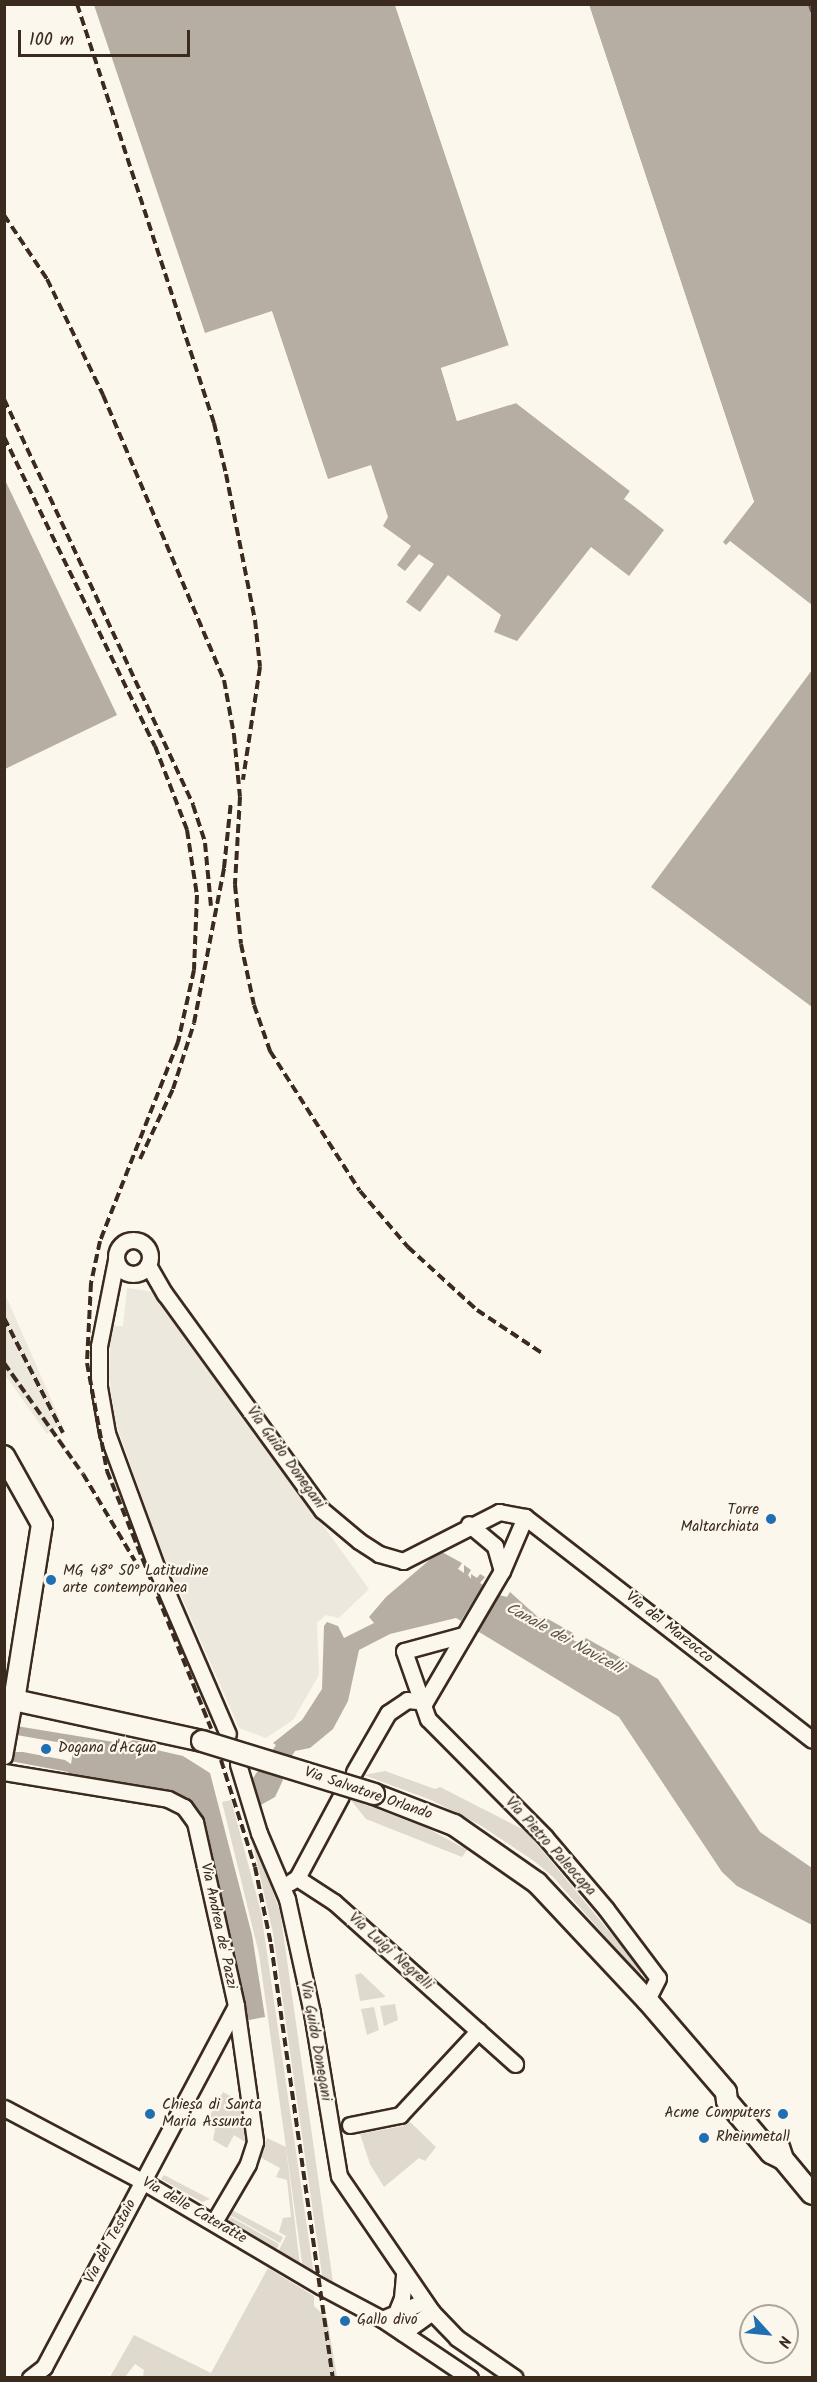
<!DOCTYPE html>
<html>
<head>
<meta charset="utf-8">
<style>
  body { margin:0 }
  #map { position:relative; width:817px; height:2382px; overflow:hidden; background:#fbf7ec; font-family:Kalam,sans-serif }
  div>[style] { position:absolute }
  .built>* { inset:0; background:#ede8dd }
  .green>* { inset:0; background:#dfd9ce }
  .water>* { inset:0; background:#b6aea2 }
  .pier>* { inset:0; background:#fbf7ec }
  .ferry>* { height:1.5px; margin-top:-0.75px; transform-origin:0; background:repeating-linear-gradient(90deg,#605246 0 8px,transparent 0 14px) }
  .roads { filter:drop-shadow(2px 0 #3b2a1e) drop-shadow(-2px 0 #3b2a1e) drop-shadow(0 2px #3b2a1e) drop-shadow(0 -2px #3b2a1e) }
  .minor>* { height:15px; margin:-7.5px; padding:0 7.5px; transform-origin:7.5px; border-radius:7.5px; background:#fbf7ec }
  .minor>.ring { margin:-7.5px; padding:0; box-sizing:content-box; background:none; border:15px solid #fbf7ec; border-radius:50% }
  .major>* { height:20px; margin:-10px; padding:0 10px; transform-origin:10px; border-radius:10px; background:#fbf7ec }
  .rail>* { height:4px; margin-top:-2px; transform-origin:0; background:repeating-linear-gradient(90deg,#3b2a1e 0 9px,transparent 0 13.5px) }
  .bridges { filter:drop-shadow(2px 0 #3b2a1e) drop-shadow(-2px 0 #3b2a1e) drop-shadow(0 2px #3b2a1e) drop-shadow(0 -2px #3b2a1e) }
  .major-bridge>* { height:20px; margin:-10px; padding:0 10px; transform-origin:10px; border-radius:10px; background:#fbf7ec }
  .dots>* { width:16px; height:16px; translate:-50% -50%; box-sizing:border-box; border:3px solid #fbf7ec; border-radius:50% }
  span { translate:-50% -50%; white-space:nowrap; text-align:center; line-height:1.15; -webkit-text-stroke:4.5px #fbf7ec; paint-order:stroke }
  .street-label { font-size:15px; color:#3b2a1e }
  .poi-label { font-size:15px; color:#3b2a1e }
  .right { translate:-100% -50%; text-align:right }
  .left { translate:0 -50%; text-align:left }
  .water-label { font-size:16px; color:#605246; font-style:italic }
  .frame { position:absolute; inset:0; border:6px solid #3b2a1e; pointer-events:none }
  .north { position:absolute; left:739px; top:2304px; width:60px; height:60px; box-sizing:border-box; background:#fbf7ec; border:2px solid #aea59a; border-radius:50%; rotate:117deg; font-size:16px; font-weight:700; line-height:24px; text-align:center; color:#3b2a1e }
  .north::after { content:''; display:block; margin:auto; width:21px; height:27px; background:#1f6fb2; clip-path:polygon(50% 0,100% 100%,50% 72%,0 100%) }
  .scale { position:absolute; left:18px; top:30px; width:172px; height:27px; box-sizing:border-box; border:3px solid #3b2a1e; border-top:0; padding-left:8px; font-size:18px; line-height:21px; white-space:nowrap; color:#3b2a1e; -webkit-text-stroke:4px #fbf7ec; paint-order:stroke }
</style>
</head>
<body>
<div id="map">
  <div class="built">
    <div style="clip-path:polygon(127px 1288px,155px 1292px,369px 1589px,339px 1618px,326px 1615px,317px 1623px,319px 1675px,293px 1720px,266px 1738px,239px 1728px,158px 1543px,115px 1421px,109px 1377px,111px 1326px,123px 1326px)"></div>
    <div style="clip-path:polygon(5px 1294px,62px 1424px,47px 1434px,5px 1375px)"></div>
  </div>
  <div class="green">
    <div style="clip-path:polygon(385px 1771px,435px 1789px,440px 1787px,526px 1831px,643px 1972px,639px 1975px,553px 1877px,534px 1861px,480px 1825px,431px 1800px,364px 1775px)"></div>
    <div style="clip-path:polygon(350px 1799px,427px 1828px,467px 1850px,462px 1857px,366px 1819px)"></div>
    <div style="clip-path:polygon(231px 1800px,261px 1912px,314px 2275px,303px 2269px,259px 1954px,222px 1802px)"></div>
    <div style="clip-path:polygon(250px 1832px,280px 1911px,334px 2289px,323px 2282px,273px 1933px)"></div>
    <div style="clip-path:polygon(361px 1973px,385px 1996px,385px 1997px,360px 2001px,355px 1975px)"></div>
    <div style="clip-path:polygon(395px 2004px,398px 2020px,384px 2026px,380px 2006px)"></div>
    <div style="clip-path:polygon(374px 2007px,379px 2030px,367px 2035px,361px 2009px)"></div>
    <div style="clip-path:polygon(223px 2092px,244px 2104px,250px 2145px,234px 2135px,227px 2148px,213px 2140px,215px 2129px,205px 2124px)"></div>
    <div style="clip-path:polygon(408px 2120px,436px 2147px,425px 2161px,419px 2158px,384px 2187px,370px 2164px,360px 2134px,403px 2126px)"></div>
    <div style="clip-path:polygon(267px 2138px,286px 2147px,300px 2266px,278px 2252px,286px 2236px,279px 2232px,283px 2218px,291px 2217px,287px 2180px,276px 2177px,280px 2168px,258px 2156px)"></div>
    <div style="clip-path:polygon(164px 2175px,210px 2199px,202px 2202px,161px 2179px)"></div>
    <div style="clip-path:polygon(232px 2210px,279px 2235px,283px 2237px,280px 2243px,230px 2215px)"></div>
    <div style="clip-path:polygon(231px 2217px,279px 2244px,277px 2249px,228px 2220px)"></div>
    <div style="clip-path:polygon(268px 2268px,314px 2296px,314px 2306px,327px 2318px,337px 2377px,143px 2377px,144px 2370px,135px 2364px,125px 2377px,110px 2377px,134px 2335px,211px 2373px)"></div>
  </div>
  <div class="water">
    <div style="clip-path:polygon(94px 5px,395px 5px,509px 346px,441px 368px,457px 421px,516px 403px,630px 491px,625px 499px,664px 530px,629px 576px,591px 547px,517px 641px,494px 632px,501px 615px,448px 575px,420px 612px,406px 602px,434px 564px,419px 554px,405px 571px,397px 565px,411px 546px,383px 526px,388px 517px,371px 465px,328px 479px,272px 311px,205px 333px)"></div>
    <div style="clip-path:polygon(589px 5px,812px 5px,812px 605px,730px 541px,726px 545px,723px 542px,754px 502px)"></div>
    <div style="clip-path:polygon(5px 480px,117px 715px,5px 769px,4px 769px)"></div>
    <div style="clip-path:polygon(812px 670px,812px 1007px,651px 887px)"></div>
    <div style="clip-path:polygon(440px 1551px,462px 1563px,458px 1569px,464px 1573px,464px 1565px,471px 1570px,468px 1575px,471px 1579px,471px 1574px,477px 1578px,480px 1574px,485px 1577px,480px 1583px,499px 1595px,507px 1597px,510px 1592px,539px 1618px,548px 1619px,573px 1633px,574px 1641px,583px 1642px,586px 1638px,658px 1679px,760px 1832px,812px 1868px,812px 1925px,737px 1886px,722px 1872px,619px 1717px,456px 1618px,390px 1634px,359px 1650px,348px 1701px,333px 1729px,310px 1748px,295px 1751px,280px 1775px,283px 1780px,275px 1797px,259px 1806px,253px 1778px,276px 1745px,273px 1743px,302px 1720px,322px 1689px,324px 1626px,327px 1622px,338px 1626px,344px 1638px,374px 1623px,369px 1617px,386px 1597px)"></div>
    <div style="clip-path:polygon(4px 1724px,126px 1744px,133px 1740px,143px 1742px,148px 1748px,183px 1756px,210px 1773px,252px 1935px,265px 2017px,243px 2021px,235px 1967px,201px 1816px,191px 1801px,173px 1793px,68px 1776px,68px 1772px,5px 1760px,5px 1752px,23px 1752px,65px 1760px,71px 1764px,74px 1745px,5px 1733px)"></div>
  </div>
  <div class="pier">
    <div style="clip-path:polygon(398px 4px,512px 345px,444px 369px,459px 417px,517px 400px,632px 489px,629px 498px,667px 529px,624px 499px,630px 491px,516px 403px,457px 421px,441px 368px,509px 345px,395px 5px)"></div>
    <div style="clip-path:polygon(586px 4px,589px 5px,754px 502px,749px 504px)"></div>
    <div style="clip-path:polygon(486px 1580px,500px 1592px,474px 1633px,459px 1624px)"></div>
  </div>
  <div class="ferry">
    <div style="left:809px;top:4px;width:10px;rotate:73deg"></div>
  </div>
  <div class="roads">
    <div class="minor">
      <div class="ring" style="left:116px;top:1240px;width:19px;height:19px"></div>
      <div style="left:116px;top:1260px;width:88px;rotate:101.2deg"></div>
      <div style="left:99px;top:1346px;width:41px;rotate:90deg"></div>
      <div style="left:99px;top:1387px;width:47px;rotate:80.1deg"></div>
      <div style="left:107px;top:1433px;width:150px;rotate:69.8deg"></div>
      <div style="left:159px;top:1574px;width:174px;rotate:66.7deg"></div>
      <div style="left:148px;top:1265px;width:34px;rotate:60deg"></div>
      <div style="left:165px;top:1294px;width:267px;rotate:54deg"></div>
      <div style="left:322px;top:1510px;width:48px;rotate:40deg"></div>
      <div style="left:359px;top:1541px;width:24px;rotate:33deg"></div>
      <div style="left:379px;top:1554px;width:25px;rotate:16deg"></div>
      <div style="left:403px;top:1561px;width:108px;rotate:-27deg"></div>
      <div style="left:499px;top:1512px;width:26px;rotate:11deg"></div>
      <div style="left:525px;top:1517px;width:363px;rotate:37.8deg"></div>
      <div style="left:502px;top:1571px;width:59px;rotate:-66.9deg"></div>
      <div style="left:463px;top:1635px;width:61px;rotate:164.8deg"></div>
      <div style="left:404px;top:1651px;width:72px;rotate:70.6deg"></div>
      <div style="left:428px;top:1719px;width:166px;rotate:45.2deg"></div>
      <div style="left:545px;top:1837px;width:94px;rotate:49.7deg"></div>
      <div style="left:606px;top:1909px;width:86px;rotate:53deg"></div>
      <div style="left:658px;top:1978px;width:25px;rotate:117deg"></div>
      <div style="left:4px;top:1698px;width:10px;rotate:11deg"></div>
      <div style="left:14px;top:1700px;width:57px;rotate:100.1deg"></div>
      <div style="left:425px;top:1702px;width:152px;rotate:-59.6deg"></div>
      <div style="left:502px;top:1571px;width:26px;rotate:-106deg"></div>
      <div style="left:495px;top:1546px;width:34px;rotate:-140deg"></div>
      <div style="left:238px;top:1764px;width:72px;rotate:73.1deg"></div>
      <div style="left:259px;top:1833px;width:72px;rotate:67deg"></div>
      <div style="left:287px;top:1899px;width:117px;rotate:77.6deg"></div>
      <div style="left:312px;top:2013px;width:165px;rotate:80.6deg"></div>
      <div style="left:339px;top:2176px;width:165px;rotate:55.6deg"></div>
      <div style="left:432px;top:2312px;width:36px;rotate:46deg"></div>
      <div style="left:457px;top:2338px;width:70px;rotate:34.6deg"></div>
      <div style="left:4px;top:1772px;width:166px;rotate:9.3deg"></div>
      <div style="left:168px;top:1799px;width:18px;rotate:27deg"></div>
      <div style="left:184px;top:1807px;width:19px;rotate:54deg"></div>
      <div style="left:195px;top:1822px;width:189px;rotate:77.4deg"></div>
      <div style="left:236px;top:2006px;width:137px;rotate:82deg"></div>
      <div style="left:255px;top:2142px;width:23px;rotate:108deg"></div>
      <div style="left:248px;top:2164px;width:67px;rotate:120.4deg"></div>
      <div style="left:354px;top:1772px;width:68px;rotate:-60deg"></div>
      <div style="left:388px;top:1713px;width:23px;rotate:-34deg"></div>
      <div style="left:407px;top:1700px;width:18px;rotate:6deg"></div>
      <div style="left:297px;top:1878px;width:44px;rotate:33deg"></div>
      <div style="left:334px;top:1902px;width:243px;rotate:41.8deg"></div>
      <div style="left:289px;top:1883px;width:9px;rotate:-32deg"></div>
      <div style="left:297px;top:1878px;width:93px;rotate:-61.8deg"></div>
      <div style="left:4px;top:2108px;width:158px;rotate:27.9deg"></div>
      <div style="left:144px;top:2182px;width:204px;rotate:30.6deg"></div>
      <div style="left:320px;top:2286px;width:70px;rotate:28deg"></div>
      <div style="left:382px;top:2319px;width:106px;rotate:33.8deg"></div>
      <div style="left:350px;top:2125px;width:51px;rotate:-11.3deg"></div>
      <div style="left:400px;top:2115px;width:115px;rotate:-47.1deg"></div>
      <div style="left:396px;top:2313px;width:16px;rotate:-68deg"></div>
      <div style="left:402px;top:2298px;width:25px;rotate:-85deg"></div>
      <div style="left:382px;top:2319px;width:44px;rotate:-22.5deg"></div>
      <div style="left:403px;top:2333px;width:36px;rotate:-36deg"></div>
      <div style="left:30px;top:2378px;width:18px;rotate:-38deg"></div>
      <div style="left:44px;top:2367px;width:409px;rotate:-62deg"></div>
    </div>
    <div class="major">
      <div style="left:4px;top:1456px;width:78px;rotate:60.8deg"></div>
      <div style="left:42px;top:1524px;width:178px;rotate:99deg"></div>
      <div style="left:14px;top:1700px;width:192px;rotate:12.3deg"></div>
      <div style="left:374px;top:1794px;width:86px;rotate:21.2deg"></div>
      <div style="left:454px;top:1825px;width:101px;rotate:34.9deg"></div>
      <div style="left:537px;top:1883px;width:161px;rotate:46.8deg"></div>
      <div style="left:647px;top:2000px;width:121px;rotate:49.3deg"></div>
      <div style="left:726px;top:2092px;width:9px;rotate:84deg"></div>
      <div style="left:727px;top:2101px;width:68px;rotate:49.8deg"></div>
      <div style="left:771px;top:2153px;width:13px;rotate:27deg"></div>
      <div style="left:779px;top:2147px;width:13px;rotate:72deg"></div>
      <div style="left:783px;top:2159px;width:45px;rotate:50.4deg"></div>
    </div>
  </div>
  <div class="rail">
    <div style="left:77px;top:4px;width:441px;rotate:71.9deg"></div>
    <div style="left:214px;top:423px;width:52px;rotate:76.8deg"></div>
    <div style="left:226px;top:474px;width:149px;rotate:78.8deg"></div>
    <div style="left:255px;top:620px;width:47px;rotate:83.9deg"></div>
    <div style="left:260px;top:667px;width:114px;rotate:98.6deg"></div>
    <div style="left:4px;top:215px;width:77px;rotate:56.1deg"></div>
    <div style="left:47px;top:279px;width:129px;rotate:64.2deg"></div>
    <div style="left:103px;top:395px;width:310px;rotate:67deg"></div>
    <div style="left:224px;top:680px;width:56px;rotate:79.7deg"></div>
    <div style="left:234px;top:735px;width:62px;rotate:84.5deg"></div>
    <div style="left:240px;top:797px;width:88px;rotate:93.3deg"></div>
    <div style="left:235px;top:885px;width:59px;rotate:84.2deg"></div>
    <div style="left:241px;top:944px;width:62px;rotate:78deg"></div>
    <div style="left:254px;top:1005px;width:49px;rotate:70.8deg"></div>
    <div style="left:270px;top:1051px;width:166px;rotate:57.3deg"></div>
    <div style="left:360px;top:1191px;width:74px;rotate:49.4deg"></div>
    <div style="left:408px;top:1247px;width:93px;rotate:42.4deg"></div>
    <div style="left:477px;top:1310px;width:78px;rotate:33.5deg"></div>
    <div style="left:4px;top:399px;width:448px;rotate:65deg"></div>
    <div style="left:193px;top:805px;width:40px;rotate:72deg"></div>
    <div style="left:205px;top:843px;width:63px;rotate:84.6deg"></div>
    <div style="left:4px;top:437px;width:344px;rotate:64deg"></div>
    <div style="left:155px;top:746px;width:90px;rotate:69.1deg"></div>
    <div style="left:187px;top:830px;width:66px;rotate:81.3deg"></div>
    <div style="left:197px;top:895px;width:75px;rotate:92.3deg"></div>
    <div style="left:194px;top:970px;width:74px;rotate:102.5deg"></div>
    <div style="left:178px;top:1042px;width:214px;rotate:111.4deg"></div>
    <div style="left:100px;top:1241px;width:43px;rotate:102.1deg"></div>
    <div style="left:91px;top:1283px;width:80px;rotate:92.9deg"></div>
    <div style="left:87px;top:1363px;width:110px;rotate:79.5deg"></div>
    <div style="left:107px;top:1471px;width:278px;rotate:68deg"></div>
    <div style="left:140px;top:1159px;width:77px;rotate:-64.8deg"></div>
    <div style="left:173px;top:1089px;width:69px;rotate:-72.3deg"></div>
    <div style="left:194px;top:1023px;width:158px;rotate:-79deg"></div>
    <div style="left:224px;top:868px;width:67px;rotate:-84deg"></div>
    <div style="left:4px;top:1318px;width:129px;rotate:62.8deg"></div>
    <div style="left:4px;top:1363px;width:136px;rotate:54.6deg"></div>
    <div style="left:83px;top:1474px;width:101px;rotate:59.1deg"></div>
    <div style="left:221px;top:1760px;width:112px;rotate:72.4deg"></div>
    <div style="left:255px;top:1867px;width:79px;rotate:78.3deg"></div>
    <div style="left:271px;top:1944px;width:438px;rotate:81.9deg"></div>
  </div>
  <div class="bridges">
    <div class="major-bridge">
      <div style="left:202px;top:1741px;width:180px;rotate:17.1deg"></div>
    </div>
  </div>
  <div class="dots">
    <div style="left:771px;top:1519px;background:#1f6fb2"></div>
    <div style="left:51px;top:1580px;background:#1f6fb2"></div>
    <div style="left:46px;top:1749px;background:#1f6fb2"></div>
    <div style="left:150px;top:2114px;background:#1f6fb2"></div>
    <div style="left:783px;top:2114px;background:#1f6fb2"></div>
    <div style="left:704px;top:2138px;background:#1f6fb2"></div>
    <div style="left:345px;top:2321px;background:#1f6fb2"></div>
  </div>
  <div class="street-label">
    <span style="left:285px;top:1458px;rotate:54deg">Via Guido Donegani</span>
    <span style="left:669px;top:1628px;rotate:38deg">Via del Marzocco</span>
    <span style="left:368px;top:1794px;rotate:19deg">Via Salvatore Orlando</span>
    <span style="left:550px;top:1847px;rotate:48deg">Via Pietro Paleocapa</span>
    <span style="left:218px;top:1926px;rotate:78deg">Via Andrea de' Pazzi</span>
    <span style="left:390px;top:1952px;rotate:42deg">Via Luigi Negrelli</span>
    <span style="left:315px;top:2041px;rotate:80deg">Via Guido Donegani</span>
    <span style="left:194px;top:2211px;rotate:30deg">Via delle Cateratte</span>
    <span style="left:111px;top:2242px;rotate:-62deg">Via del Testaio</span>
  </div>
  <div class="poi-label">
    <span class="right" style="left:759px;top:1519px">Torre<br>Maltarchiata</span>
    <span class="left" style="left:63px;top:1580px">MG 48° 50° Latitudine<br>arte contemporanea</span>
    <span class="left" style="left:58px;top:1749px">Dogana d'Acqua</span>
    <span class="left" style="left:162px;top:2114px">Chiesa di Santa<br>Maria Assunta</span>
    <span class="right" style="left:771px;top:2114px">Acme Computers</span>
    <span class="left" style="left:716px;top:2138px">Rheinmetall</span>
    <span class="left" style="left:357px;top:2321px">Gallo divo</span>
  </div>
  <div class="water-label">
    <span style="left:564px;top:1639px;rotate:29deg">Canale dei Navicelli</span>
  </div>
  <div class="frame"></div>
  <div class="north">N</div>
  <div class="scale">100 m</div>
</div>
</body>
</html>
